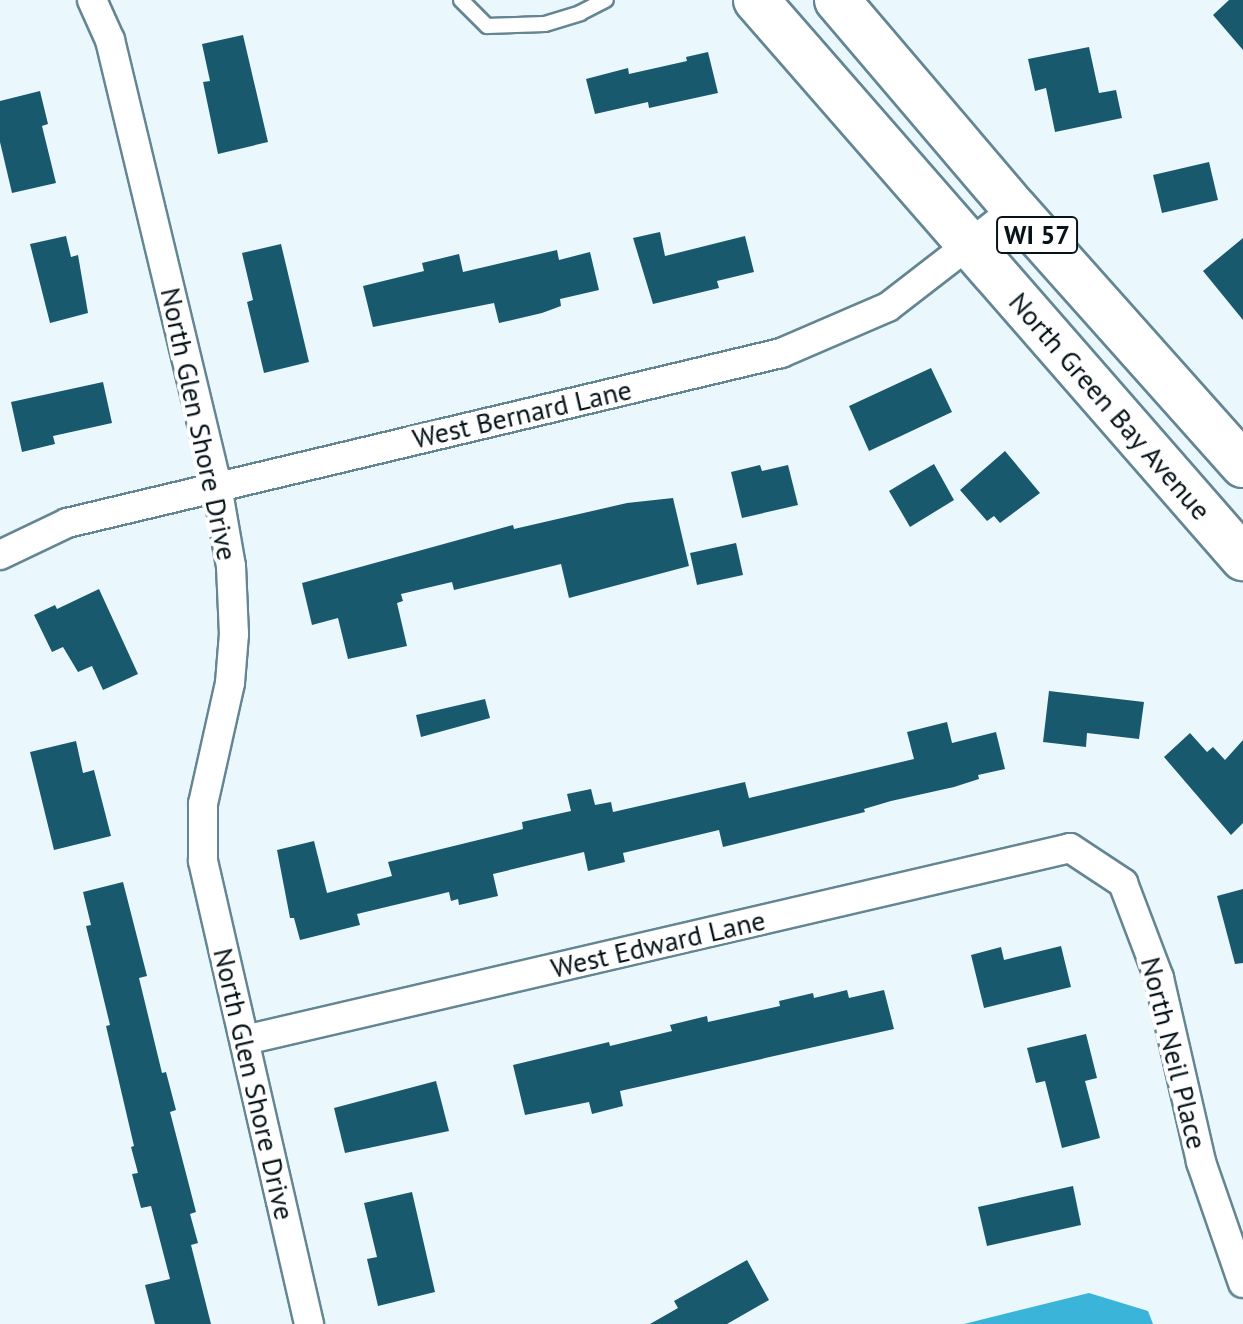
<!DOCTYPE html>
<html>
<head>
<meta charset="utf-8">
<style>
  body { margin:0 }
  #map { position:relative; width:1243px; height:1324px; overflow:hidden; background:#eaf8fe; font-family:"PT Sans",sans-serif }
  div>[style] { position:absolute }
  .water>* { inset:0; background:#3ab4d9 }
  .building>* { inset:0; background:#19596d }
  .roads { filter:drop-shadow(2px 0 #648693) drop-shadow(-2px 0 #648693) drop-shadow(0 2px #648693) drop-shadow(0 -2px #648693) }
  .lane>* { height:14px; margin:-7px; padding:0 7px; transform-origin:7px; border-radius:7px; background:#fff }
  .street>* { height:28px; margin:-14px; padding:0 14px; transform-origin:14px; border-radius:14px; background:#fff }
  .primary>* { height:44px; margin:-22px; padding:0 22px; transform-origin:22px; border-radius:22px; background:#fff }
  span { translate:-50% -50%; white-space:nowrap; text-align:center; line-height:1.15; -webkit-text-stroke:8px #fff; paint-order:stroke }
  .shield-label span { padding:2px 6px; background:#fff; border:2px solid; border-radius:6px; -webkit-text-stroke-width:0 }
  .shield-label { font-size:26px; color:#061318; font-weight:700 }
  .street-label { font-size:28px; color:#061318 }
</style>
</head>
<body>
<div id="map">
  <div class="water">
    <div style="clip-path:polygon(1089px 1293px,1148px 1311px,1153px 1324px,964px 1324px)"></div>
  </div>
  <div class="building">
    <div style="clip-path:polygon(1229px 0,1243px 0,1243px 50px,1213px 15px)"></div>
    <div style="clip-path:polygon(243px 35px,268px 142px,218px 154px,203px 82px,210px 81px,202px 44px)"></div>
    <div style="clip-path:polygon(1089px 47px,1099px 93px,1116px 90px,1122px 118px,1055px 132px,1046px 88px,1035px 91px,1028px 59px)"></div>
    <div style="clip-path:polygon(708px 52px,718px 93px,649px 108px,648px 102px,595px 114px,586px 79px,628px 68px,629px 74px,687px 61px,686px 57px)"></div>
    <div style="clip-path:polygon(40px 91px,48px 124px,42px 126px,56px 183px,12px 193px,0 142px,0 101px)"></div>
    <div style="clip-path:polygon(1209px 162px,1218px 200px,1162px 213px,1153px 175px)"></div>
    <div style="clip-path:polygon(660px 232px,665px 256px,745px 236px,754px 272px,717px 281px,719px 288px,653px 304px,633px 238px)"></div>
    <div style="clip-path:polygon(66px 236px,71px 257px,78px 255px,88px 313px,50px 323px,30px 244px)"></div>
    <div style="clip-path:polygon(1243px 238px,1243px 320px,1203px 271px)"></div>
    <div style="clip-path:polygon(281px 244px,309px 362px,264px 373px,247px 302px,253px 300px,242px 253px)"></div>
    <div style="clip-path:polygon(557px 250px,559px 260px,590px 252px,599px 290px,560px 299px,561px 306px,542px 313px,499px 323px,494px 303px,373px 327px,363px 286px,424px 271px,422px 263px,459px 254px,463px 272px)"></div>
    <div style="clip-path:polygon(931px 368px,952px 412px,869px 451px,849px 406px)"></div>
    <div style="clip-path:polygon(103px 382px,112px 423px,53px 436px,55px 444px,22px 452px,11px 402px)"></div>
    <div style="clip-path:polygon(1005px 451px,1040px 493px,1000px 523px,994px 516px,987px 521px,960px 490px)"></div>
    <div style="clip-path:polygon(934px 464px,954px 500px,910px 527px,889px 491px)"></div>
    <div style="clip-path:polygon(760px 465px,762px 471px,788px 465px,798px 505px,742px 518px,731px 472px)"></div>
    <div style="clip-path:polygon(673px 498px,689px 566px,569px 598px,561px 564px,454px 590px,452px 582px,401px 594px,403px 601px,397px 603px,407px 646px,348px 659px,338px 618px,312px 625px,302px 583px,513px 525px,514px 529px,627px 503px)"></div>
    <div style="clip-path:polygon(736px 543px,743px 575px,697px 585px,690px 553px)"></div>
    <div style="clip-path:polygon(99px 589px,138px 674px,103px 690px,92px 666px,78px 672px,63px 647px,52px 652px,34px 615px,55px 605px,57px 609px)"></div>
    <div style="clip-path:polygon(1049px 691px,1144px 702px,1139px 739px,1087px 733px,1086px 747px,1043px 742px)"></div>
    <div style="clip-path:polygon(485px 699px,490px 718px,421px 737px,416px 715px)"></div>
    <div style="clip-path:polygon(947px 722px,952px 743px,996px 732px,1005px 769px,978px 775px,979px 779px,954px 787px,891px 801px,864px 809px,865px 812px,723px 847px,719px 830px,623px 853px,625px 862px,588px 871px,584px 852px,493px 874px,498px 896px,459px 905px,458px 899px,451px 901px,449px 892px,357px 914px,360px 925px,300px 940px,294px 918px,290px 918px,277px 850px,314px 841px,327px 893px,392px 876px,388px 862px,523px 829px,522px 822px,571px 811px,567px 794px,591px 789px,595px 805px,611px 802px,613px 812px,745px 782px,749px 798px,914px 759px,907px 732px)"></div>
    <div style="clip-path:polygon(1190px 733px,1207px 752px,1213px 747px,1225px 760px,1243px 740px,1243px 823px,1231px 835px,1164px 757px)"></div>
    <div style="clip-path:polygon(76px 741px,83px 773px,94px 770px,111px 836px,54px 850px,30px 752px)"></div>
    <div style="clip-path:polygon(123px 882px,147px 976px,139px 978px,162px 1073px,166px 1072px,176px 1110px,170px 1112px,196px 1212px,190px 1214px,198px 1243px,191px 1245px,211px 1324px,155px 1324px,145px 1285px,170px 1279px,151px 1206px,141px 1208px,132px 1174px,138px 1173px,131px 1147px,134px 1146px,106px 1026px,110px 1025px,86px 926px,91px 925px,83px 892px)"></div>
    <div style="clip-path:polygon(1243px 889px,1243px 963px,1235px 964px,1217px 896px)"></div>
    <div style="clip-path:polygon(1061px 946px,1071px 987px,984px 1008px,971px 955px,1001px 947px,1004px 960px)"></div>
    <div style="clip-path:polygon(847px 990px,849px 998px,884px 990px,894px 1029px,620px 1091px,623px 1106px,592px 1114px,589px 1102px,525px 1115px,513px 1065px,609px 1042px,610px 1046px,672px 1031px,670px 1025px,707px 1016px,708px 1022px,780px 1006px,779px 1001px,813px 993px,814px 998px)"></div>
    <div style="clip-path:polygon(1086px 1034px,1097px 1078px,1085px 1081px,1100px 1138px,1062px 1148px,1045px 1081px,1036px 1083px,1027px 1048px)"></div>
    <div style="clip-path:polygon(436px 1081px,449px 1131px,345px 1153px,334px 1108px)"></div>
    <div style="clip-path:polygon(1073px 1186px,1081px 1225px,987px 1246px,978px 1207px)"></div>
    <div style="clip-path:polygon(412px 1192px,435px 1292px,378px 1306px,367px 1259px,377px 1257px,364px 1203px)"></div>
    <div style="clip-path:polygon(747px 1260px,769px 1300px,727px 1324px,650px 1324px,678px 1308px,674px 1301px)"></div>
  </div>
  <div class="roads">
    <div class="lane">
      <div style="left:461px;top:0;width:37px;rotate:45deg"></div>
      <div style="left:487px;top:26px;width:58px;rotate:-2deg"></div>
      <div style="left:545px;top:24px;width:37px;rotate:-17deg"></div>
      <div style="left:580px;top:13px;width:29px;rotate:-27deg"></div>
    </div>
    <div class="street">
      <div style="left:92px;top:0;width:44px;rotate:65.8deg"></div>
      <div style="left:110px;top:40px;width:459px;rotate:76.5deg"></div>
      <div style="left:217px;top:486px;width:81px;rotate:80.1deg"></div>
      <div style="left:231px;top:566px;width:68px;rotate:87.5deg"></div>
      <div style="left:234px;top:634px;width:49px;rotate:94.7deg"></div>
      <div style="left:230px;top:683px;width:124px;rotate:102.6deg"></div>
      <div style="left:203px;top:804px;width:57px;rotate:90deg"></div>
      <div style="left:203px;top:861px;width:475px;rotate:77.1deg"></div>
      <div style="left:0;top:555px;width:74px;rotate:-25.5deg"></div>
      <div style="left:67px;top:523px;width:734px;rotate:-13.39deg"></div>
      <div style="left:781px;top:353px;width:116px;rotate:-23.3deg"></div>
      <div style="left:888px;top:307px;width:160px;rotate:-37.7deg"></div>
      <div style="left:245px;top:1040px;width:847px;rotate:-13.1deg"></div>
      <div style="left:1070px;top:848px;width:64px;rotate:33.4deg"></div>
      <div style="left:1123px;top:883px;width:102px;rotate:69.2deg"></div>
      <div style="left:1159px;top:978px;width:189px;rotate:77.1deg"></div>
      <div style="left:1201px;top:1162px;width:128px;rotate:70.9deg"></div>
    </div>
    <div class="primary">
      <div style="left:756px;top:0;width:741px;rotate:48.89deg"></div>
      <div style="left:837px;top:0;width:275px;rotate:49.6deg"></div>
      <div style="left:1015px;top:209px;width:343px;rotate:48.3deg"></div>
    </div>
  </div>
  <div class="shield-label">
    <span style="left:1037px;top:235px">WI 57</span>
  </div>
  <div class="street-label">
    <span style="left:1110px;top:406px;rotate:49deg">North Green Bay Avenue</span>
    <span style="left:522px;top:414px;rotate:-13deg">West Bernard Lane</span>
    <span style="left:199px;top:424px;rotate:78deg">North Glen Shore Drive</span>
    <span style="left:658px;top:944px;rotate:-13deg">West Edward Lane</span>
    <span style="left:1174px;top:1053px;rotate:76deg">North Neil Place</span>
    <span style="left:254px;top:1084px;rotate:77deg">North Glen Shore Drive</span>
  </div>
</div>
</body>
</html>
